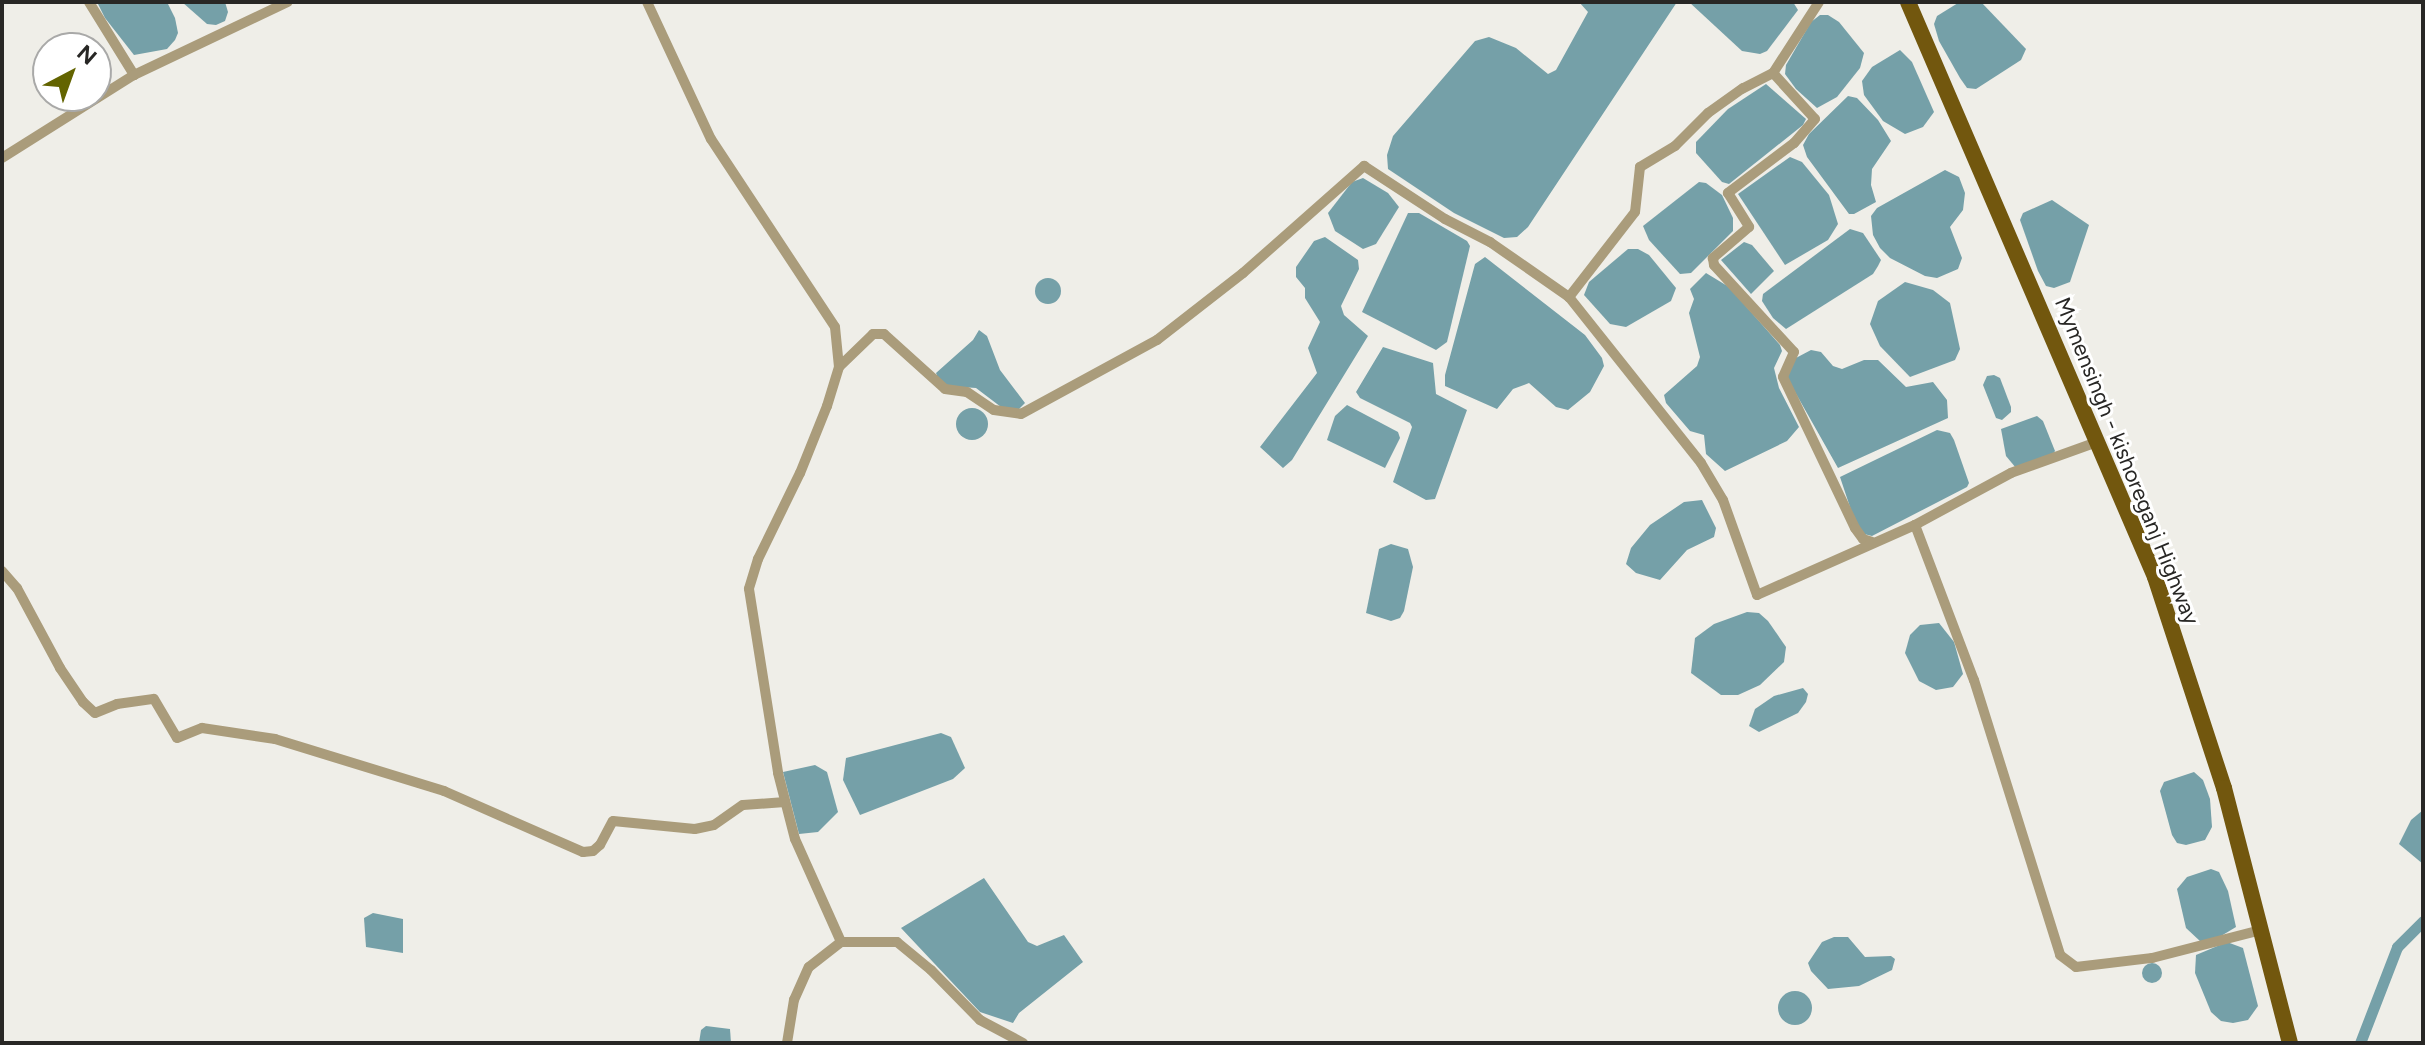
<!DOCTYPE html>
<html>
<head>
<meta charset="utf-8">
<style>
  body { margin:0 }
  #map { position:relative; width:2425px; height:1045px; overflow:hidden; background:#efeee8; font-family:Figtree,sans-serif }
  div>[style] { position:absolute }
  .water>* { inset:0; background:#75a0a8 }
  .round { border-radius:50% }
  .canal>* { height:11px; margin:-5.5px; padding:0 5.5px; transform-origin:5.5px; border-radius:5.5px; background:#75a0a8 }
  .minor>* { height:10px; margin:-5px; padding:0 5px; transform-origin:5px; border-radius:5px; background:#aa9c7b }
  .primary>* { height:16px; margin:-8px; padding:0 8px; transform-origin:8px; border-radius:8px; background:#72570e }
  span { translate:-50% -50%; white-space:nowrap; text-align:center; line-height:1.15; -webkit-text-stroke:6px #fff; paint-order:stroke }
  .street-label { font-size:22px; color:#282725 }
  .frame { position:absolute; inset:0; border:4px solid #282725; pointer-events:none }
  .north { position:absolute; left:32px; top:32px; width:80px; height:80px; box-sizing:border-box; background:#fff; border:2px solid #a9a9a8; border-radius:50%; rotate:41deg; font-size:22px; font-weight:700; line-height:32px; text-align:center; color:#282725 }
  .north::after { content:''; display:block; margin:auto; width:28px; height:36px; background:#636400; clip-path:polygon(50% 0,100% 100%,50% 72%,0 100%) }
</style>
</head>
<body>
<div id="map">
  <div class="water">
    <div style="clip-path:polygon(97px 2px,167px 2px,175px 18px,178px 33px,175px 40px,167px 49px,134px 55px,105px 18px)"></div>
    <div style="clip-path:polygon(182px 2px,225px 2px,228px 12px,225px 21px,216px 25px,207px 24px)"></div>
    <div style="clip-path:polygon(1579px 2px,1677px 2px,1528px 227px,1517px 237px,1504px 238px,1454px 213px,1388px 169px,1387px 155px,1393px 136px,1475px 41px,1489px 37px,1516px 48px,1548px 74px,1556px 70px,1588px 12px)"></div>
    <div style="clip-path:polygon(1689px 2px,1793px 2px,1798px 10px,1767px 51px,1760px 54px,1742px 51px)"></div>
    <div style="clip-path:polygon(1981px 2px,2026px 49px,2021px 60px,1976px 89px,1967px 88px,1960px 78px,1939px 41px,1934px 24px,1937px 16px,1958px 3px)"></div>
    <div style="clip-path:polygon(1820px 15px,1828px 15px,1839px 22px,1864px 53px,1860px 68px,1837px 97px,1817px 108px,1796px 89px,1785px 74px,1786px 65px,1811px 22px)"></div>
    <div style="clip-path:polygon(1900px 50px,1912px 62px,1934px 112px,1923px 127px,1905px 134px,1883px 121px,1864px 95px,1862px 81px,1872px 67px)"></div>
    <div style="clip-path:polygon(1766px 84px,1806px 119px,1803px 125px,1729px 184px,1722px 182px,1696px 153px,1696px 142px,1728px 109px)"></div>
    <div style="clip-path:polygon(1848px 96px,1857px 98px,1878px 120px,1891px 141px,1872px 169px,1871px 185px,1876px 202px,1854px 214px,1849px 214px,1807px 157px,1803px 145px,1809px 134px)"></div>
    <div style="clip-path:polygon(1790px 157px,1802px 162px,1829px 195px,1838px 224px,1828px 240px,1785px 265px,1738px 194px)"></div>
    <div style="clip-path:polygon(1945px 170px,1959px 177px,1965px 193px,1963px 210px,1950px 227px,1962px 258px,1958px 269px,1937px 278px,1925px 276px,1890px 258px,1880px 248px,1873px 235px,1871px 216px,1877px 208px)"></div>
    <div style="clip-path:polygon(1363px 178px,1388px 193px,1399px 207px,1376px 244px,1363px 249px,1335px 231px,1328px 213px,1352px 182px)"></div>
    <div style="clip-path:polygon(1699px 182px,1706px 183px,1722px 195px,1733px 218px,1733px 231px,1691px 273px,1680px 274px,1649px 240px,1643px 226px)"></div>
    <div style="clip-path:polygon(2052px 200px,2089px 225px,2070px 282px,2054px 288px,2046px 286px,2038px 271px,2020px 220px,2023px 213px)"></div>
    <div style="clip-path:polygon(1408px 213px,1419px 213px,1467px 241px,1470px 246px,1447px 342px,1436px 350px,1362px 312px)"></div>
    <div style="clip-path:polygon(1850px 229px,1863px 233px,1881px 260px,1878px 266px,1873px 274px,1786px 329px,1773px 318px,1762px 301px,1763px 294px)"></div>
    <div style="clip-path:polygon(1325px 237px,1358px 260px,1359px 269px,1341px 306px,1344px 315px,1368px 336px,1292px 460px,1283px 468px,1260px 447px,1317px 373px,1308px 348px,1320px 322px,1305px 298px,1305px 288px,1296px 277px,1296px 267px,1314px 241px)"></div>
    <div style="clip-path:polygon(1744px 242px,1752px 245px,1774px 271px,1751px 294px,1721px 260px)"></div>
    <div style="clip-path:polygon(1628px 249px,1638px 249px,1649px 255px,1676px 288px,1671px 301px,1626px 327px,1610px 324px,1584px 295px,1589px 282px)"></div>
    <div style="clip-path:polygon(1485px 257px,1585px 335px,1602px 358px,1604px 366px,1590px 392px,1568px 410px,1556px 407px,1529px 383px,1513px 389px,1497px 409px,1445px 386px,1445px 375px,1475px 264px)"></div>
    <div style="clip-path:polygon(1706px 273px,1729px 287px,1780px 345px,1782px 351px,1774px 368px,1779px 388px,1799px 427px,1787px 441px,1725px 471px,1706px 454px,1704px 435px,1690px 431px,1666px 403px,1664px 395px,1697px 366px,1700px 357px,1689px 313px,1694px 299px,1690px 289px)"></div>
    <div class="round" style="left:1035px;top:278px;width:26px;height:26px"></div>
    <div style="clip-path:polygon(1905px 282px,1933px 290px,1950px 303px,1960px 349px,1955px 360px,1910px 377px,1880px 346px,1870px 324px,1878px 301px)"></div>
    <div style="clip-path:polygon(979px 330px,987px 336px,1000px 370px,1025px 403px,1017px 411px,1005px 410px,976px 388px,947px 386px,939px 381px,936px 373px,973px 340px)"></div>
    <div style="clip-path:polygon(1383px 347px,1433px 363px,1436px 394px,1467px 410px,1435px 499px,1426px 500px,1393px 482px,1412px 427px,1410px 423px,1360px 398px,1356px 392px)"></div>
    <div style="clip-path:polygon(1811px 350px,1821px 352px,1833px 366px,1842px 369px,1864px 360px,1878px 360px,1906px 387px,1933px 382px,1947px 400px,1948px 418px,1838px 468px,1786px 376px,1794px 359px)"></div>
    <div style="clip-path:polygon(1994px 375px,2000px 378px,2011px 407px,2011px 412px,2002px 420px,1996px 418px,1983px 385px,1987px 376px)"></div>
    <div style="clip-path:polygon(1347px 405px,1398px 432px,1400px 438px,1385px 468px,1327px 440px,1335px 416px)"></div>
    <div class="round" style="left:956px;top:408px;width:32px;height:32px"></div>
    <div style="clip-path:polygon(2037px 416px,2043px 421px,2055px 451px,2051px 457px,2016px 468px,2006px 456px,2001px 429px)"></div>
    <div style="clip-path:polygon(1937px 430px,1950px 433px,1954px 440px,1969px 483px,1967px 487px,1872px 536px,1864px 534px,1855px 522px,1840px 477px)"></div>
    <div style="clip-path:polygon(1702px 500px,1716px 528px,1714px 537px,1687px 550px,1660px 580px,1636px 573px,1626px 564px,1631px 548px,1650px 525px,1684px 502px)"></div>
    <div style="clip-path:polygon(1391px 544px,1408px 549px,1413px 567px,1404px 611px,1400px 618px,1391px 621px,1366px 613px,1379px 549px)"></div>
    <div style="clip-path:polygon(1747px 612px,1759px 613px,1768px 621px,1786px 647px,1784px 662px,1760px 685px,1738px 695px,1721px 695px,1691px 673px,1695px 638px,1714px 624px)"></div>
    <div style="clip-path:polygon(1939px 623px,1954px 642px,1963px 674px,1953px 687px,1936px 690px,1919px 681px,1905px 653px,1910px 635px,1920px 625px)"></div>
    <div style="clip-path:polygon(1803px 688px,1808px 694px,1806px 702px,1798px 713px,1759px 732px,1749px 726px,1755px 709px,1774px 696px)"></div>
    <div style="clip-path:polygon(941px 733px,951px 737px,965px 768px,953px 779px,860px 815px,843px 780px,846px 758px)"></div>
    <div style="clip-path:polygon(815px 765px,827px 772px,838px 812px,818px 832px,799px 834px,783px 772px)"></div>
    <div style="clip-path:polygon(2194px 772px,2203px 780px,2210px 799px,2212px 827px,2205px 840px,2186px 845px,2177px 843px,2172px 835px,2160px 791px,2164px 782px)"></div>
    <div style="clip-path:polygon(2423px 810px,2423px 864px,2399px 844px,2411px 820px)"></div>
    <div style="clip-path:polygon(2211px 869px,2219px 872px,2228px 891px,2236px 927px,2216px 939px,2201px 942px,2186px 928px,2177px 889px,2187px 877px)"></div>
    <div style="clip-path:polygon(984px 878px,1028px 942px,1037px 946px,1064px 935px,1083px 962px,1019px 1013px,1013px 1023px,980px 1012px,901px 928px)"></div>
    <div style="clip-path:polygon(373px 913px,403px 919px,403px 953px,366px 947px,364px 918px)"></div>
    <div style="clip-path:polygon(1834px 937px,1848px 937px,1865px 957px,1891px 956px,1895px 959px,1892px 970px,1859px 986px,1828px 989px,1811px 971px,1808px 963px,1822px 942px)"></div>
    <div style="clip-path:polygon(2227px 942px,2243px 948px,2258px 1006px,2248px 1020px,2233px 1023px,2221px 1021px,2211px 1012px,2195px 973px,2196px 955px)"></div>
    <div class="round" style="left:2142px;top:963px;width:20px;height:20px"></div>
    <div class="round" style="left:1778px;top:991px;width:34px;height:34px"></div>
    <div style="clip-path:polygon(706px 1026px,730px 1029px,731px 1043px,699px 1043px,701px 1030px)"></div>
  </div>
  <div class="canal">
    <div style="left:2360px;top:1043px;width:103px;rotate:-68.9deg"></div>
    <div style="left:2397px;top:947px;width:37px;rotate:-45deg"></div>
  </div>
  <div class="minor">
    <div style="left:89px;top:2px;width:86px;rotate:58.3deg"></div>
    <div style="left:647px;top:2px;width:151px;rotate:65deg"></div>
    <div style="left:711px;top:139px;width:225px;rotate:56.6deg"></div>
    <div style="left:835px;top:327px;width:40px;rotate:84.3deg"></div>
    <div style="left:839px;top:367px;width:41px;rotate:107.1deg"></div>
    <div style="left:827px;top:406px;width:72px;rotate:111.9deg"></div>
    <div style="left:800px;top:473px;width:96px;rotate:116deg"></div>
    <div style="left:758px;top:559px;width:31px;rotate:107deg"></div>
    <div style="left:749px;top:589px;width:186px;rotate:81deg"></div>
    <div style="left:778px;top:773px;width:68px;rotate:75.6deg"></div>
    <div style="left:795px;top:839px;width:113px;rotate:65.9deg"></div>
    <div style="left:841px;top:942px;width:56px"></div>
    <div style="left:897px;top:942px;width:44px;rotate:39.5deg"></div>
    <div style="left:931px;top:970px;width:70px;rotate:45.6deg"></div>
    <div style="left:980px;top:1020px;width:49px;rotate:28.1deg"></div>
    <div style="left:1819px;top:2px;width:85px;rotate:122.9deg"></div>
    <div style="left:1773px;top:73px;width:62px;rotate:47.6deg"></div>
    <div style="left:1815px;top:119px;width:32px;rotate:131deg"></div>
    <div style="left:1794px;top:143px;width:83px;rotate:142.9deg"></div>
    <div style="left:1728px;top:193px;width:40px;rotate:58deg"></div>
    <div style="left:1749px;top:227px;width:48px;rotate:139.3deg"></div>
    <div style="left:1713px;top:258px;width:7px;rotate:82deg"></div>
    <div style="left:1714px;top:265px;width:118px;rotate:47.4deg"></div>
    <div style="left:1794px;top:352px;width:27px;rotate:114deg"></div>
    <div style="left:1783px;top:377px;width:167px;rotate:64.5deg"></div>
    <div style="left:1855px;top:528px;width:14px;rotate:54deg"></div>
    <div style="left:1863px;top:539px;width:9px;rotate:18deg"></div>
    <div style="left:1773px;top:73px;width:34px;rotate:153deg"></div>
    <div style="left:1743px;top:88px;width:43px;rotate:144.5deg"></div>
    <div style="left:1708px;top:113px;width:47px;rotate:135deg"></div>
    <div style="left:1675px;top:146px;width:41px;rotate:149deg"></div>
    <div style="left:1640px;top:167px;width:45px;rotate:96.3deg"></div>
    <div style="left:1635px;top:212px;width:108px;rotate:127.8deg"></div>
    <div style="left:1569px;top:297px;width:212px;rotate:51.5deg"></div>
    <div style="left:1701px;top:463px;width:43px;rotate:59.3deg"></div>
    <div style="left:1723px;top:500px;width:101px;rotate:70.3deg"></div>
    <div style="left:1757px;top:595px;width:173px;rotate:-23.9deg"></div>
    <div style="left:2px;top:158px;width:156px;rotate:-32.2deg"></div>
    <div style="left:134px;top:75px;width:170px;rotate:-25.4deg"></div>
    <div style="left:839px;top:367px;width:47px;rotate:-44.1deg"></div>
    <div style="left:873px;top:334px;width:11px"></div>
    <div style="left:884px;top:334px;width:82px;rotate:42deg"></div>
    <div style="left:945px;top:389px;width:22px;rotate:8deg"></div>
    <div style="left:967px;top:392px;width:32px;rotate:34deg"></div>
    <div style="left:994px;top:410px;width:27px;rotate:8deg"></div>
    <div style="left:1021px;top:414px;width:155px;rotate:-28.6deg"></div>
    <div style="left:1157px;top:340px;width:109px;rotate:-37.9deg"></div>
    <div style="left:1243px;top:273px;width:162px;rotate:-41.5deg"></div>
    <div style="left:1364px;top:166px;width:97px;rotate:33.2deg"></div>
    <div style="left:1445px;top:219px;width:51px;rotate:27.1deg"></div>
    <div style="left:1490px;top:242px;width:96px;rotate:34.8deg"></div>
    <div style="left:2097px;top:442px;width:91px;rotate:160.2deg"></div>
    <div style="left:2011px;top:473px;width:109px;rotate:151.6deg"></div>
    <div style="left:1915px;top:525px;width:166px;rotate:69.2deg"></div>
    <div style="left:1974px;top:680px;width:288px;rotate:72.6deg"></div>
    <div style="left:2060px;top:955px;width:20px;rotate:37deg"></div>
    <div style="left:2076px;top:967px;width:77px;rotate:-6.8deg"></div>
    <div style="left:2152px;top:958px;width:113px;rotate:-14.4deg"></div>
    <div style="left:2px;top:571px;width:23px;rotate:49deg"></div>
    <div style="left:17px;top:588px;width:91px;rotate:61.7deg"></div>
    <div style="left:60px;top:668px;width:41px;rotate:55.9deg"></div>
    <div style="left:83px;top:702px;width:16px;rotate:43deg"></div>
    <div style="left:95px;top:713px;width:24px;rotate:-22deg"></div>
    <div style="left:117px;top:704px;width:37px;rotate:-8deg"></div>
    <div style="left:154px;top:699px;width:45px;rotate:59.5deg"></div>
    <div style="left:177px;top:738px;width:27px;rotate:-22deg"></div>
    <div style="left:202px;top:728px;width:74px;rotate:8.6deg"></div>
    <div style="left:275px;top:739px;width:177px;rotate:17.1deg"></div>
    <div style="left:444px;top:791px;width:152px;rotate:23.7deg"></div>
    <div style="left:583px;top:852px;width:10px;rotate:-6deg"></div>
    <div style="left:593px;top:851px;width:9px;rotate:-41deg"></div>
    <div style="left:600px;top:845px;width:27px;rotate:-62deg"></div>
    <div style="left:613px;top:821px;width:82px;rotate:5.6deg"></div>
    <div style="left:695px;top:829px;width:19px;rotate:-12deg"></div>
    <div style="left:714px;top:825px;width:35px;rotate:-35deg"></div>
    <div style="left:743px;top:805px;width:42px;rotate:-4.1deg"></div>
    <div style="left:787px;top:1043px;width:44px;rotate:-80.8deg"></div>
    <div style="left:794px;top:1000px;width:36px;rotate:-66deg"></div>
    <div style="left:809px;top:967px;width:41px;rotate:-38deg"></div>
  </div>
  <div class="primary">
    <div style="left:1908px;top:2px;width:626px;rotate:66.75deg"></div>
    <div style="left:2155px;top:577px;width:222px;rotate:71.9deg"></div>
    <div style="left:2224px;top:788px;width:263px;rotate:75.5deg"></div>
  </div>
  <div class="street-label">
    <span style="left:2127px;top:461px;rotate:68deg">Mymensingh - kishoreganj Highway</span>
  </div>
  <div class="frame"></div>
  <div class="north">N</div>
</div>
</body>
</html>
